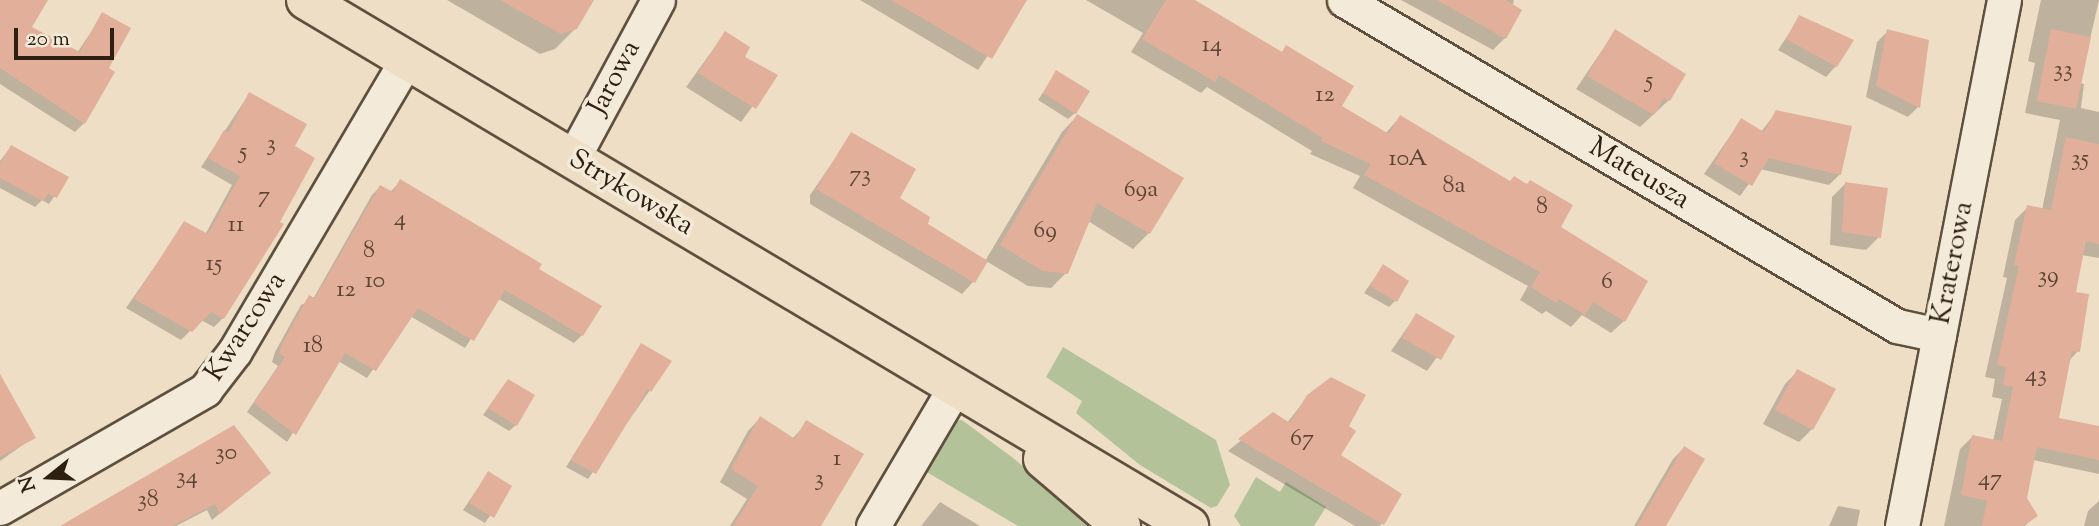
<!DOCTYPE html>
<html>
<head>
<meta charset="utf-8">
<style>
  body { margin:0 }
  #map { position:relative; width:2099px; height:526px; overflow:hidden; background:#eedec6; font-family:"Sorts Mill Goudy",serif }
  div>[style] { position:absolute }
  .green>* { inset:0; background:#b3c299 }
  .shadow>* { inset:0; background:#0003 }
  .building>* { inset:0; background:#e2b09a }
  .roads { filter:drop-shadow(2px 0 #5e503e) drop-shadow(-2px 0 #5e503e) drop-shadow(0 2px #5e503e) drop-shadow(0 -2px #5e503e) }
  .minor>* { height:33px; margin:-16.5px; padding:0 16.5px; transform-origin:16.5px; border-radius:16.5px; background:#f4eada }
  .primary>* { height:38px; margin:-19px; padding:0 19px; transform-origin:19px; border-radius:19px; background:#eedec6 }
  span { translate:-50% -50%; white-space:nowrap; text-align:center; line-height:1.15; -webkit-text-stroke:7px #f4eada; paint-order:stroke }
  .number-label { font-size:24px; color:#5b4433 }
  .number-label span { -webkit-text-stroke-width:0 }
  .street-label { font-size:28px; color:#2e2011 }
  .north { position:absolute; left:14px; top:442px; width:70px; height:70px; -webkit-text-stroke:5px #f4eada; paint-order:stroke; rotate:252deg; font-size:19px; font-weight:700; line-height:28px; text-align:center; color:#2e2011 }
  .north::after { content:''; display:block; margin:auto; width:24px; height:32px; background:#2e2011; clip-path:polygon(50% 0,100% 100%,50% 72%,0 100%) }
  .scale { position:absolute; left:14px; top:28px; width:100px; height:32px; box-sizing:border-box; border:4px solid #2e2011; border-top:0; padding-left:9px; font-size:21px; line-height:24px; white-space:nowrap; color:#2e2011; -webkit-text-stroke:5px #f4eada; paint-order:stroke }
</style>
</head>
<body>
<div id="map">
  <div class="green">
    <div style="clip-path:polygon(1063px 347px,1216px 440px,1230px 485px,1217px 506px,1211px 508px,1140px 465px,1076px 413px,1082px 401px,1046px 377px)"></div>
    <div style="clip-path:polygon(962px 420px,1013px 458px,1093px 526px,1018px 526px,920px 468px,952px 421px)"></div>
    <div style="clip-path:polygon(1256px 477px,1280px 492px,1286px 482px,1326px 507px,1314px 526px,1241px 526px,1234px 516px)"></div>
  </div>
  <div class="shadow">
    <div style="clip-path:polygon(31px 0,30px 27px,77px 53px,103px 14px,106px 69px,84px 123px,75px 132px,0 84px,0 1px)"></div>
    <div style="clip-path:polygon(447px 0,592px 0,576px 28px,555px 49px,540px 54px)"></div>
    <div style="clip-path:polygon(860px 0,1025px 0,978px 70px)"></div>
    <div style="clip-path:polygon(1086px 0,1192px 0,1281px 53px,1286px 47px,1340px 107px,1385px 134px,1400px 117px,1558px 228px,1624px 321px,1611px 333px,1582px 315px,1571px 327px,1546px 311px,1542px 314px,1520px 300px,1528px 286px,1353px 188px,1360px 176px,1310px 154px,1312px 151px,1207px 87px,1201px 93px,1131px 52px,1143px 33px)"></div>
    <div style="clip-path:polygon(1401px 0,1514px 0,1505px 38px,1493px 50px)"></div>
    <div style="clip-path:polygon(2041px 0,2099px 0,2080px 83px,2084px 84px,2081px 108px,2099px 112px,2099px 258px,2081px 255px,2073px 294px,2078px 351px,2068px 362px,2057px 419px,2099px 428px,2099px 474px,2033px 460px,2025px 499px,2035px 516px,2025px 526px,1944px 526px,1960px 449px,1972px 437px,1993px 441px,2002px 399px,1992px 397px,1995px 379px,1985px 377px,2007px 278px,2003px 277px,2015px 220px,2028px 207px,2042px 210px,2060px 120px,2025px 113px,2035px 63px,2028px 61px)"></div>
    <div style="clip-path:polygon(1800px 17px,1836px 66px,1826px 77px,1778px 50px)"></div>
    <div style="clip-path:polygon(1615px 31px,1684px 74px,1669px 100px,1640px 127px,1576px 89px)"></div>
    <div style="clip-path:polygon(1888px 31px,1918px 107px,1908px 117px,1866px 97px,1877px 42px)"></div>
    <div style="clip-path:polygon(725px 33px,742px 57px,775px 76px,741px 122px,686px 87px)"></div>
    <div style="clip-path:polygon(1057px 72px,1075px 113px,1068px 119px,1038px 100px)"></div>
    <div style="clip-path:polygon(249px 94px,292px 147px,223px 318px,214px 327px,201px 320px,181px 340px,126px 308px,185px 223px,205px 235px,232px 185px,201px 167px)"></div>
    <div style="clip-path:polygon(1777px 111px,1840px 174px,1829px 185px,1760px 169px,1740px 196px,1704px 174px,1741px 120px,1761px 132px)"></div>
    <div style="clip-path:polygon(1077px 116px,1181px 178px,1149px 233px,1133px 249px,1088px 221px,1066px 273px,1051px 288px,1028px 286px,986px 261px,973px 282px,962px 294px,810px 204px,810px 195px,852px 134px,897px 199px,926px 224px,985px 261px,1062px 132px)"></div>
    <div style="clip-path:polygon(11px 147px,67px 178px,49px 204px,42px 200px,35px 207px,0 188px,0 161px)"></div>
    <div style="clip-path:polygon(400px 182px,536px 270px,582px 335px,574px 343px,497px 298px,465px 348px,410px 316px,367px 378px,338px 361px,287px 442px,247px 412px,278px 366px,272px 362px,275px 352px,301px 305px,313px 299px,372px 195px,380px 187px,390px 192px)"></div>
    <div style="clip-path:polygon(1845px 184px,1879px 237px,1866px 250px,1830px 245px,1832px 197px)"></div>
    <div style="clip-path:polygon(1383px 266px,1395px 301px,1389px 307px,1364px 293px)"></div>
    <div style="clip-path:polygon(1416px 315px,1452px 336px,1427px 371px,1391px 351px)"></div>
    <div style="clip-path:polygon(642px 345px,650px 390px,588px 479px,566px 467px)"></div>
    <div style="clip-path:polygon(1798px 371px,1812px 429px,1799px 442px,1763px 424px,1785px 384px)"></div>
    <div style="clip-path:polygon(502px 388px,516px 425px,509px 431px,483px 415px)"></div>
    <div style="clip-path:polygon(1308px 396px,1347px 427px,1339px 456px,1400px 494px,1380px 526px,1355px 526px,1228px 451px,1273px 414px,1287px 423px)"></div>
    <div style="clip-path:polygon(0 411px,34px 437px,0 461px)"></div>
    <div style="clip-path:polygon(760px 418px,792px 439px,807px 423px,819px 526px,730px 526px,747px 499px,720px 482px,748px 431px)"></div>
    <div style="clip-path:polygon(1684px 448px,1664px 526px,1634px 526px,1673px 459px)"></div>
    <div style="clip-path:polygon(488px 473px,510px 486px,485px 523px,463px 510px)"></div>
    <div style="clip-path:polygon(236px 500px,212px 520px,207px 510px,176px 526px,63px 526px)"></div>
    <div style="clip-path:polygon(2099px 501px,2099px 526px,2084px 526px,2088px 511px)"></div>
    <div style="clip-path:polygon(940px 502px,980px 526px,921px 526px)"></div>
    <div style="clip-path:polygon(1838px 506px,1860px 510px,1857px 526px,1829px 526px)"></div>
  </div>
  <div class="building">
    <div style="clip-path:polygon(0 0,48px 0,32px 27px,80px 52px,102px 12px,131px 28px,109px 68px,115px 72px,85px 124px,0 68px)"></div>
    <div style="clip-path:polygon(500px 0,594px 0,577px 29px,561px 34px)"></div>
    <div style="clip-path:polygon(891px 0,1027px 0,992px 59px)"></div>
    <div style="clip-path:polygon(1166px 0,1195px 0,1282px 52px,1286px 45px,1354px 86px,1342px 106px,1389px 134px,1400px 115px,1510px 181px,1514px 176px,1527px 184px,1530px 180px,1573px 205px,1561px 227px,1648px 281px,1625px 322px,1593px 302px,1585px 315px,1559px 299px,1556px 303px,1531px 287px,1540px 272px,1364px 175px,1371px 164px,1321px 141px,1323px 138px,1219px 75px,1215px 82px,1142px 39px)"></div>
    <div style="clip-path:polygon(1437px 0,1506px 0,1522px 10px,1506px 39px)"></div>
    <div style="clip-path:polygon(1799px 15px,1854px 40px,1837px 67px,1786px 39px)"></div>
    <div style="clip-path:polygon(1615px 29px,1686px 74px,1670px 101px,1664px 98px,1654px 115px,1587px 76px)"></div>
    <div style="clip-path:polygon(1887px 29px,1929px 40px,1920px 108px,1876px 86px)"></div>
    <div style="clip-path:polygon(2051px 29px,2091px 37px,2076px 109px,2037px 101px)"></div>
    <div style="clip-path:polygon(725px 31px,750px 47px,745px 57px,778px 75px,756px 109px,698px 73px)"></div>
    <div style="clip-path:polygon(1056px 70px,1090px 91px,1076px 114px,1043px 93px)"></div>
    <div style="clip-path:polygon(249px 92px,307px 124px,295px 146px,315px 158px,280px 222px,284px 224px,224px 319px,211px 312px,192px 332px,134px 299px,184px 221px,208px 234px,240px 176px,208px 158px,224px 130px,229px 132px)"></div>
    <div style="clip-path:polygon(1776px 110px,1852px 126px,1841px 175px,1769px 158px,1752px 186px,1714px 163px,1741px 118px,1764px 132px)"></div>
    <div style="clip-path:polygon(1077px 114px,1184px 178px,1150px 234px,1097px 203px,1068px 274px,1043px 271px,1000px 245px)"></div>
    <div style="clip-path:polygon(851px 132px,916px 169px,900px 198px,930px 217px,928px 224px,988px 261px,975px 283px,816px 189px)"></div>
    <div style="clip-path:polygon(2066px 137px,2099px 144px,2099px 244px,2086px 241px,2076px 292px,2089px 294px,2080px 352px,2072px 351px,2059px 418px,2099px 426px,2099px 460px,2037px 447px,2027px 498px,2038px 516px,2023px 526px,1982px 526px,1987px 501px,1961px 495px,1972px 435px,2002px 441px,2013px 387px,2003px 385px,2006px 367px,1997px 365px,2019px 266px,2014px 265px,2027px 205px,2051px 210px)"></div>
    <div style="clip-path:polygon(11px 145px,69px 177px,57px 198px,48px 194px,43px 201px,0 178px,0 164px)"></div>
    <div style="clip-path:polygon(400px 179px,542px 264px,539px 269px,602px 306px,583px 336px,505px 290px,474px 341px,418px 308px,376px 371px,345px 353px,296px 435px,254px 403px,285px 357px,279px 353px,283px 342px,309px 295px,315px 298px,380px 185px,393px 192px)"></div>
    <div style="clip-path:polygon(1845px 182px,1888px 188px,1881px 238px,1842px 232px)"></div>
    <div style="clip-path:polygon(1383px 264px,1409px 281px,1397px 302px,1370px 286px)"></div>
    <div style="clip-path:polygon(1416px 313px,1455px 336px,1441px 360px,1402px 338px)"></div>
    <div style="clip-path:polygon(641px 343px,672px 361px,651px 392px,648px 389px,596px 474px,571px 460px)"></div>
    <div style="clip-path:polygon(1797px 369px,1836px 389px,1813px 430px,1775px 410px)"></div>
    <div style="clip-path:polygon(0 374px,36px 438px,0 457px)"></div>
    <div style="clip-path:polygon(1331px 377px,1366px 395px,1349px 426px,1356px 431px,1341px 455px,1402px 494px,1384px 525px,1238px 439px,1273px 412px,1290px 423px,1307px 395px)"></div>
    <div style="clip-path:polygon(508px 379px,535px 395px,517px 426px,488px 408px)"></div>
    <div style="clip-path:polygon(760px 416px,795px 439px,806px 420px,864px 454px,821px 526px,733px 526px,758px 486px,731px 469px)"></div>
    <div style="clip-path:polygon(234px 425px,271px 473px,220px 514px,215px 504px,172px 526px,60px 526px)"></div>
    <div style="clip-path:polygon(1684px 446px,1705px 459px,1666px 526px,1637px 526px)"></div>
    <div style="clip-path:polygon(488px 471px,512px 486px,494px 518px,469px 503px)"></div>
  </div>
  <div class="roads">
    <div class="minor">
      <div style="left:1344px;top:0;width:642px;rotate:30.52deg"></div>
      <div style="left:1897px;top:326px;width:43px;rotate:12.1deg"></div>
      <div style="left:573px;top:158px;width:179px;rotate:-61.7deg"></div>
      <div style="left:0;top:508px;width:237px;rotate:-29.9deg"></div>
      <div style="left:205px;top:390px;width:49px;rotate:-52.4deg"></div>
      <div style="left:235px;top:351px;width:339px;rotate:-59.5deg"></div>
      <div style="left:873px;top:526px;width:164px;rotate:-59.5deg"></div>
      <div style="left:1902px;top:526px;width:536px;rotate:-79.03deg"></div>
    </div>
    <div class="primary">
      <div style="left:306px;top:0;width:1028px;rotate:30.78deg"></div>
      <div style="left:1043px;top:459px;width:103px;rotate:40.7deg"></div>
    </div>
  </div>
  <div class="number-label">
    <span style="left:1212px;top:46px">14</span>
    <span style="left:2063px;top:71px">33</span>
    <span style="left:1649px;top:82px">5</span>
    <span style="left:1325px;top:96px">12</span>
    <span style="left:271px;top:145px">3</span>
    <span style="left:243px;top:153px">5</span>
    <span style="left:1744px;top:157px">3</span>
    <span style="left:1408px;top:160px">10A</span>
    <span style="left:2080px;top:160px">35</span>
    <span style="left:860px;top:176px">73</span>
    <span style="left:1454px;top:187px">8a</span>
    <span style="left:1141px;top:191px">69a</span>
    <span style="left:264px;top:197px">7</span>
    <span style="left:1542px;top:208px">8</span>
    <span style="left:400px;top:220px">4</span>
    <span style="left:236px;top:226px">11</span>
    <span style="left:1045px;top:232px">69</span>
    <span style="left:369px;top:252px">8</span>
    <span style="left:214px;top:265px">15</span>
    <span style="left:2048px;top:277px">39</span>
    <span style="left:375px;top:282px">10</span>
    <span style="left:1607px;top:283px">6</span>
    <span style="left:346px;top:291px">12</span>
    <span style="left:313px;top:347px">18</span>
    <span style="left:2036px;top:376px">43</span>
    <span style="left:1302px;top:440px">67</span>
    <span style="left:226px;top:454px">30</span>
    <span style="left:837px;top:460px">1</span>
    <span style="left:187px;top:478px">34</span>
    <span style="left:819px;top:480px">3</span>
    <span style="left:1990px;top:480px">47</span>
    <span style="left:148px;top:501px">38</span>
  </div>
  <div class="street-label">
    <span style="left:615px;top:78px;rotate:-62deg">Jarowa</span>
    <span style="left:1639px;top:174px;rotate:31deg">Mateusza</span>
    <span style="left:631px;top:193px;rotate:31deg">Strykowska</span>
    <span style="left:1953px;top:263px;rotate:-79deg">Kraterowa</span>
    <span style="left:246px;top:327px;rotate:-57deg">Kwarcowa</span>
  </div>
  <div class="north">N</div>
  <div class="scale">20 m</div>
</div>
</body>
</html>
